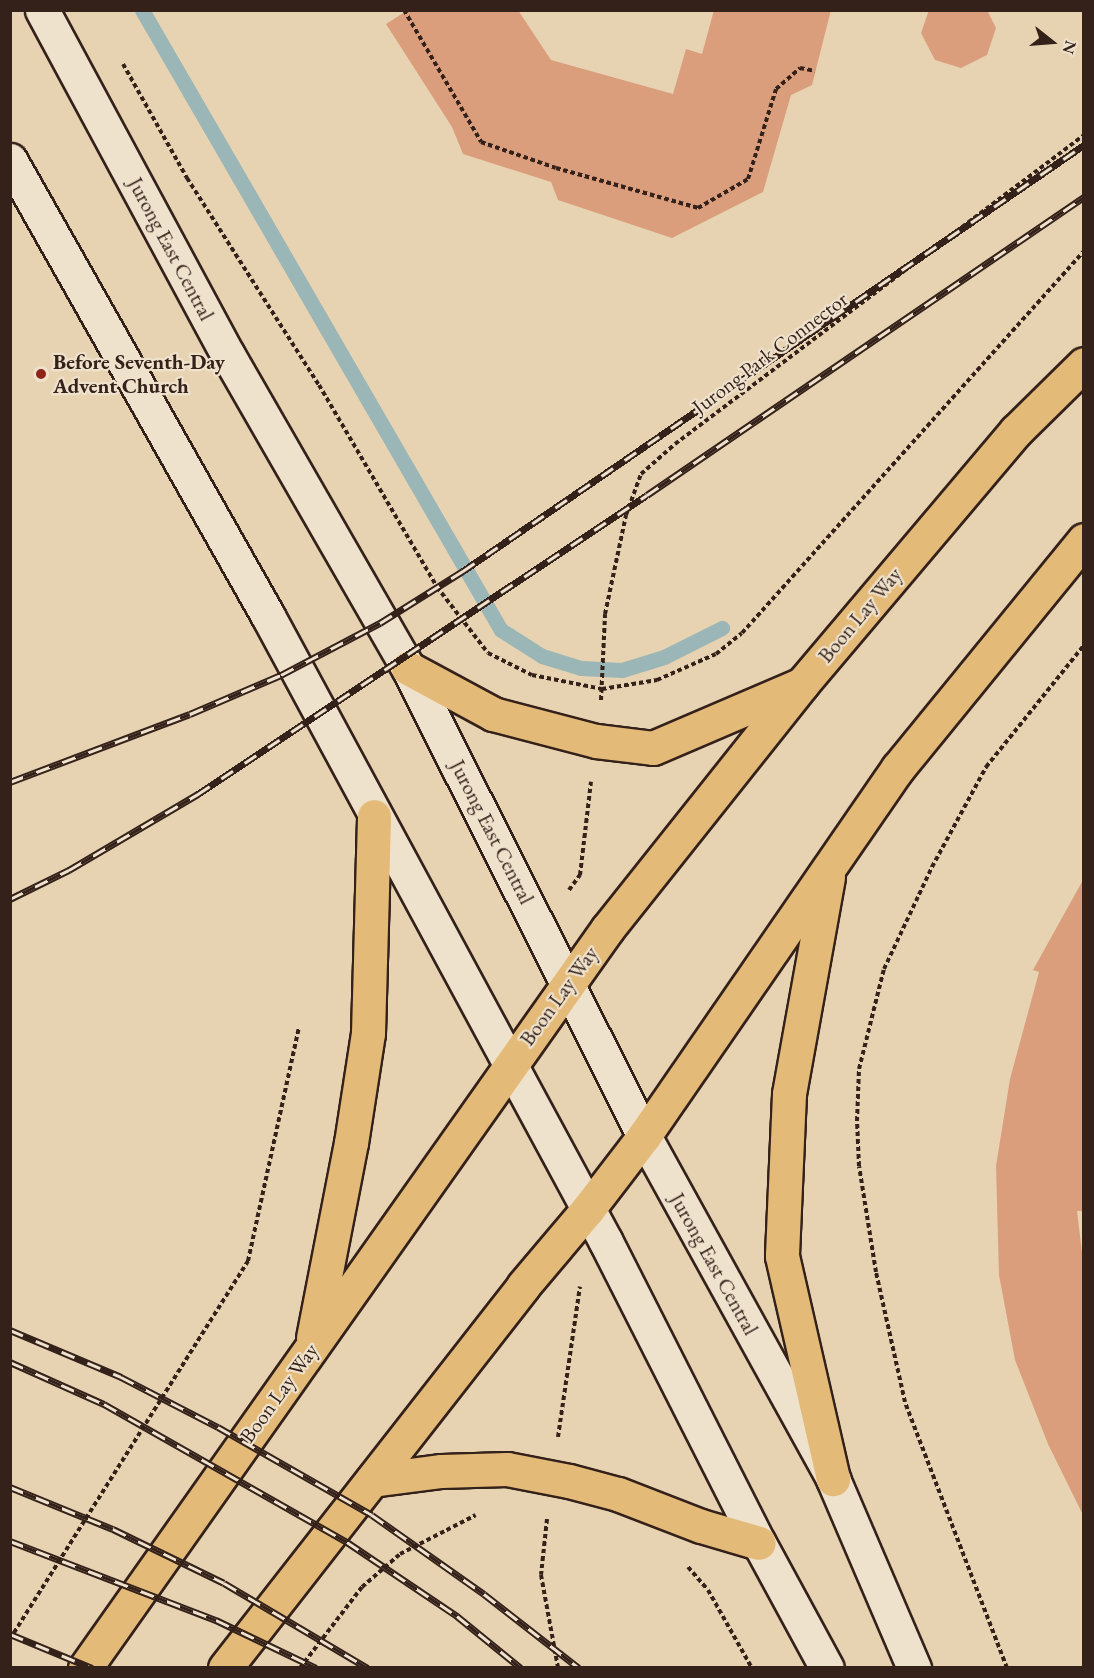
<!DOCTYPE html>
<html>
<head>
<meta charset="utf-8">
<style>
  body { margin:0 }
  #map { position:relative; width:1094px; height:1678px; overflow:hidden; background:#e7d3b2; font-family:"EB Garamond",serif }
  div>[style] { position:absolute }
  .stream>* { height:15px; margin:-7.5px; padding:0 7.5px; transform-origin:7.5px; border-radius:7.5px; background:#9ab6b6 }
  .building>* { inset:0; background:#da9e7c }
  .path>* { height:4px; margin-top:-2px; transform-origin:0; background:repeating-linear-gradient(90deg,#34211a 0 4.5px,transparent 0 7.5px) }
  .roads { filter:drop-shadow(2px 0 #34211a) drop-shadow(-2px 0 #34211a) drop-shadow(0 2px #34211a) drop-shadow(0 -2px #34211a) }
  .secondary>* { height:33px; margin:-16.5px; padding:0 16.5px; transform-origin:16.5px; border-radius:16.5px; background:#efe2cd }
  .primary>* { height:33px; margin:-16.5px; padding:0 16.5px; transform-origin:16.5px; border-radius:16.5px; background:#e4ba79 }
  .rail>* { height:7px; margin-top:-3.5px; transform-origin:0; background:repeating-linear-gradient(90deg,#efe2cd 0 14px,#34211a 0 28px); box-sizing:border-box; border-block:2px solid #34211a }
  .dots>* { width:16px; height:16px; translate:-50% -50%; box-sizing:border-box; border:3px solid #efe2cd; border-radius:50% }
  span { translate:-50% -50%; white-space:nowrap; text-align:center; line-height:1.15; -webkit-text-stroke:4.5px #efe2cd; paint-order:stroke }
  .street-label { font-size:21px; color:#34211a }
  .poi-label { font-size:21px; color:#34211a; font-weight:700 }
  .left { translate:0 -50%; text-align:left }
  .frame { position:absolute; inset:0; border:12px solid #34211a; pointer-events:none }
  .north { position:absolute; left:1022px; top:12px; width:60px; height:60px; -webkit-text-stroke:4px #efe2cd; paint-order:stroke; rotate:107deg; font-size:16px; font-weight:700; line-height:24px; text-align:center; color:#34211a }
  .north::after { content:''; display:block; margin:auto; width:21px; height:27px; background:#34211a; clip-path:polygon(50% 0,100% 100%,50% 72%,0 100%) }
</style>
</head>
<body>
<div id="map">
  <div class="stream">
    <div style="left:142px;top:10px;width:716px;rotate:59.93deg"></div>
    <div style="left:501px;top:630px;width:49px;rotate:32.4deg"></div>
    <div style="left:542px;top:656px;width:41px;rotate:17.1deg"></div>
    <div style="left:581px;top:668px;width:41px;rotate:2.8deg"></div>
    <div style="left:622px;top:670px;width:44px;rotate:-17.2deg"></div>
    <div style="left:664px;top:657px;width:65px;rotate:-26.6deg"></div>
  </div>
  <div class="building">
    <div style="clip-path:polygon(408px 10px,518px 10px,551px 60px,673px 94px,686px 49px,702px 54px,714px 10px,831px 10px,812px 85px,791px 95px,763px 192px,672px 238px,558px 200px,551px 182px,463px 154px,452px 127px,386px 24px)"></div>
    <div style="clip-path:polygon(929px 10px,987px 10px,996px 28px,987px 55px,961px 68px,935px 60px,921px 33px)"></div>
    <div style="clip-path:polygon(1083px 880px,1083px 1211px,1077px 1211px,1083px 1261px,1083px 1515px,1048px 1444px,1015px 1360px,999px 1275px,996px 1166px,1010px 1079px,1039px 972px,1033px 970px)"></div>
  </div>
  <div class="path">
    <div style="left:404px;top:10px;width:153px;rotate:59.7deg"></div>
    <div style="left:481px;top:142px;width:79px;rotate:19.1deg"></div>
    <div style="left:556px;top:168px;width:148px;rotate:15.7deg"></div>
    <div style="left:698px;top:208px;width:58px;rotate:-30.1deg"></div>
    <div style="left:748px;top:179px;width:94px;rotate:-72.7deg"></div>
    <div style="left:776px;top:89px;width:32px;rotate:-41deg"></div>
    <div style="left:800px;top:68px;width:15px;rotate:11deg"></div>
    <div style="left:123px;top:64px;width:131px;rotate:60.7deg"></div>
    <div style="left:187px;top:178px;width:246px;rotate:57.5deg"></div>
    <div style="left:319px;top:385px;width:234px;rotate:59.7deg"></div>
    <div style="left:437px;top:587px;width:83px;rotate:52.3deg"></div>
    <div style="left:488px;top:653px;width:49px;rotate:26.6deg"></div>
    <div style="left:532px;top:675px;width:71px;rotate:11.3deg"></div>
    <div style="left:602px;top:689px;width:56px;rotate:-9.3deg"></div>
    <div style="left:657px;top:680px;width:64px;rotate:-23.8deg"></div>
    <div style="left:716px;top:654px;width:33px;rotate:-39deg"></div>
    <div style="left:742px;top:633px;width:513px;rotate:-48.16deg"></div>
    <div style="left:601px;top:700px;width:86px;rotate:-87.3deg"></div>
    <div style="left:605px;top:614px;width:101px;rotate:-78deg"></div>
    <div style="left:626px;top:515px;width:44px;rotate:-69.9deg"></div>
    <div style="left:641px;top:474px;width:45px;rotate:-41.4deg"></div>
    <div style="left:675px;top:444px;width:513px;rotate:-37.07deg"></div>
    <div style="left:569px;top:890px;width:19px;rotate:-54deg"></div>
    <div style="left:580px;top:875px;width:94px;rotate:-83.3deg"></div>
    <div style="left:558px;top:1437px;width:152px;rotate:-81.7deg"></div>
    <div style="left:547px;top:1519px;width:56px;rotate:96.1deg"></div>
    <div style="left:541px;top:1575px;width:95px;rotate:79.6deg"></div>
    <div style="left:688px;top:1567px;width:30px;rotate:49deg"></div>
    <div style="left:708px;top:1590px;width:90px;rotate:60.6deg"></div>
    <div style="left:10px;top:1639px;width:447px;rotate:-57.8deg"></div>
    <div style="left:248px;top:1261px;width:239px;rotate:-77.7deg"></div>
    <div style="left:300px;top:1668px;width:102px;rotate:-52.6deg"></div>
    <div style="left:362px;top:1587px;width:50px;rotate:-41deg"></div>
    <div style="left:400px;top:1554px;width:85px;rotate:-27.2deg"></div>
    <div style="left:1007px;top:1668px;width:285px;rotate:-111deg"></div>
    <div style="left:905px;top:1402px;width:133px;rotate:-102.6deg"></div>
    <div style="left:876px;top:1272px;width:107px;rotate:-99.1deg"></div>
    <div style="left:859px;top:1166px;width:45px;rotate:-92.5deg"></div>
    <div style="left:857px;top:1121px;width:52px;rotate:-87.8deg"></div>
    <div style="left:859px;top:1069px;width:103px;rotate:-76deg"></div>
    <div style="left:884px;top:969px;width:113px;rotate:-64.8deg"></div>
    <div style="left:932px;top:867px;width:114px;rotate:-61.6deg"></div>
    <div style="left:986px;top:767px;width:156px;rotate:-51.2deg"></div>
  </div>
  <div class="roads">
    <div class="secondary">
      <div style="left:42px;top:10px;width:392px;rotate:61.7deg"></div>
      <div style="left:228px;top:355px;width:361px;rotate:60.1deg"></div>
      <div style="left:408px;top:668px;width:524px;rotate:63.24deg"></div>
      <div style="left:644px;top:1136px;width:392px;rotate:61.1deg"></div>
      <div style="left:833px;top:1479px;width:206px;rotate:66.8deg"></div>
      <div style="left:10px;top:160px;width:524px;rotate:60.5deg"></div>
      <div style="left:268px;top:616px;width:711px;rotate:61.63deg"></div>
      <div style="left:606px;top:1242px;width:338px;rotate:63.1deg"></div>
      <div style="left:759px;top:1543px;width:142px;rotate:61.5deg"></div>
    </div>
    <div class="primary">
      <div style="left:408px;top:668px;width:97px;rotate:28.4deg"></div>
      <div style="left:493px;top:714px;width:106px;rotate:14.7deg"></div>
      <div style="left:596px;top:741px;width:57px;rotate:7deg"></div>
      <div style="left:653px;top:748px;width:160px;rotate:-23.2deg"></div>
      <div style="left:828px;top:877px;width:220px;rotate:100.2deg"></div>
      <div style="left:789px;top:1094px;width:162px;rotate:92.5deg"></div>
      <div style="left:782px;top:1256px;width:229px;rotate:77.1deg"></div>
      <div style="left:313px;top:1338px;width:199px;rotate:-79deg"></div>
      <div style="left:351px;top:1143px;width:111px;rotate:-81.2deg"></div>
      <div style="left:368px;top:1033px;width:217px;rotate:-88.4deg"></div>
      <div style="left:372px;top:1480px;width:70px;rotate:-7.4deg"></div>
      <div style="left:441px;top:1471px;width:66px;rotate:-1.7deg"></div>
      <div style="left:507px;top:1469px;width:63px;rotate:11deg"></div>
      <div style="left:569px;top:1481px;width:51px;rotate:14.9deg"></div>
      <div style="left:618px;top:1494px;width:89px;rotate:21.1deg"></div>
      <div style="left:701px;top:1526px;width:60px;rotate:16.3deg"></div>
      <div style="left:85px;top:1668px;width:906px;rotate:-54.75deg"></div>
      <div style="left:608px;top:928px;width:312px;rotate:-51.5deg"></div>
      <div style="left:802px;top:684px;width:331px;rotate:-49.8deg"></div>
      <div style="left:1016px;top:431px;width:95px;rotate:-44.6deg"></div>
      <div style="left:225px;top:1668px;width:484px;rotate:-52deg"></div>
      <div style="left:523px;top:1286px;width:101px;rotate:-49.8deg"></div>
      <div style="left:588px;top:1209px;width:92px;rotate:-52.5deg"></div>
      <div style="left:644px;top:1136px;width:447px;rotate:-55.4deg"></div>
      <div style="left:898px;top:768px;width:294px;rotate:-50.8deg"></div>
    </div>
  </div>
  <div class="rail">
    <div style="left:10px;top:782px;width:192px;rotate:-20.7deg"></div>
    <div style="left:190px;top:714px;width:99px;rotate:-23.2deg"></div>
    <div style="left:281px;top:675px;width:112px;rotate:-27.7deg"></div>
    <div style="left:380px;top:623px;width:98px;rotate:-32.1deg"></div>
    <div style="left:463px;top:571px;width:753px;rotate:-34.45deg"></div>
    <div style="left:10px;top:899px;width:66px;rotate:-26.2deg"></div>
    <div style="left:69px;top:870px;width:150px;rotate:-30.5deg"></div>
    <div style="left:198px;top:794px;width:539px;rotate:-33.66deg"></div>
    <div style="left:647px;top:495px;width:529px;rotate:-34.29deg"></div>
    <div style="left:10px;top:1330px;width:121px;rotate:22.9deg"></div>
    <div style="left:121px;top:1377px;width:109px;rotate:27.3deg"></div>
    <div style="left:218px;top:1427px;width:177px;rotate:29.7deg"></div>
    <div style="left:372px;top:1515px;width:137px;rotate:35.2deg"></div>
    <div style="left:484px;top:1594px;width:120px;rotate:37.9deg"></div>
    <div style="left:10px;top:1362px;width:103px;rotate:24.1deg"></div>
    <div style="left:104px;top:1404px;width:279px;rotate:29.6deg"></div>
    <div style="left:347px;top:1542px;width:133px;rotate:33.9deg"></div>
    <div style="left:457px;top:1616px;width:82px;rotate:39.1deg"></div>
    <div style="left:10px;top:1487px;width:111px;rotate:22.2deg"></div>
    <div style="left:113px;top:1529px;width:123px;rotate:25.9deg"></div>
    <div style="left:224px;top:1583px;width:167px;rotate:30.6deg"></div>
    <div style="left:10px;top:1541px;width:221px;rotate:21deg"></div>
    <div style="left:216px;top:1620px;width:111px;rotate:25.6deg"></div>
    <div style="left:10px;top:1634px;width:89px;rotate:22.5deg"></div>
  </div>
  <div class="dots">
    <div style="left:41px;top:374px;background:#8f2418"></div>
  </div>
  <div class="street-label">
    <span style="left:171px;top:249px;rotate:62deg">Jurong East Central</span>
    <span style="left:770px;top:353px;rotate:-37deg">Jurong Park Connector</span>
    <span style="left:860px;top:615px;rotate:-50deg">Boon Lay Way</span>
    <span style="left:492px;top:832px;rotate:63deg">Jurong East Central</span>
    <span style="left:559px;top:996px;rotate:-54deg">Boon Lay Way</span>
    <span style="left:714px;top:1264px;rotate:61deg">Jurong East Central</span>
    <span style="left:279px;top:1393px;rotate:-54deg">Boon Lay Way</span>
  </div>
  <div class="poi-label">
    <span class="left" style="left:53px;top:374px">Before Seventh-Day<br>Advent Church</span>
  </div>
  <div class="frame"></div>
  <div class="north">N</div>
</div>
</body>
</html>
